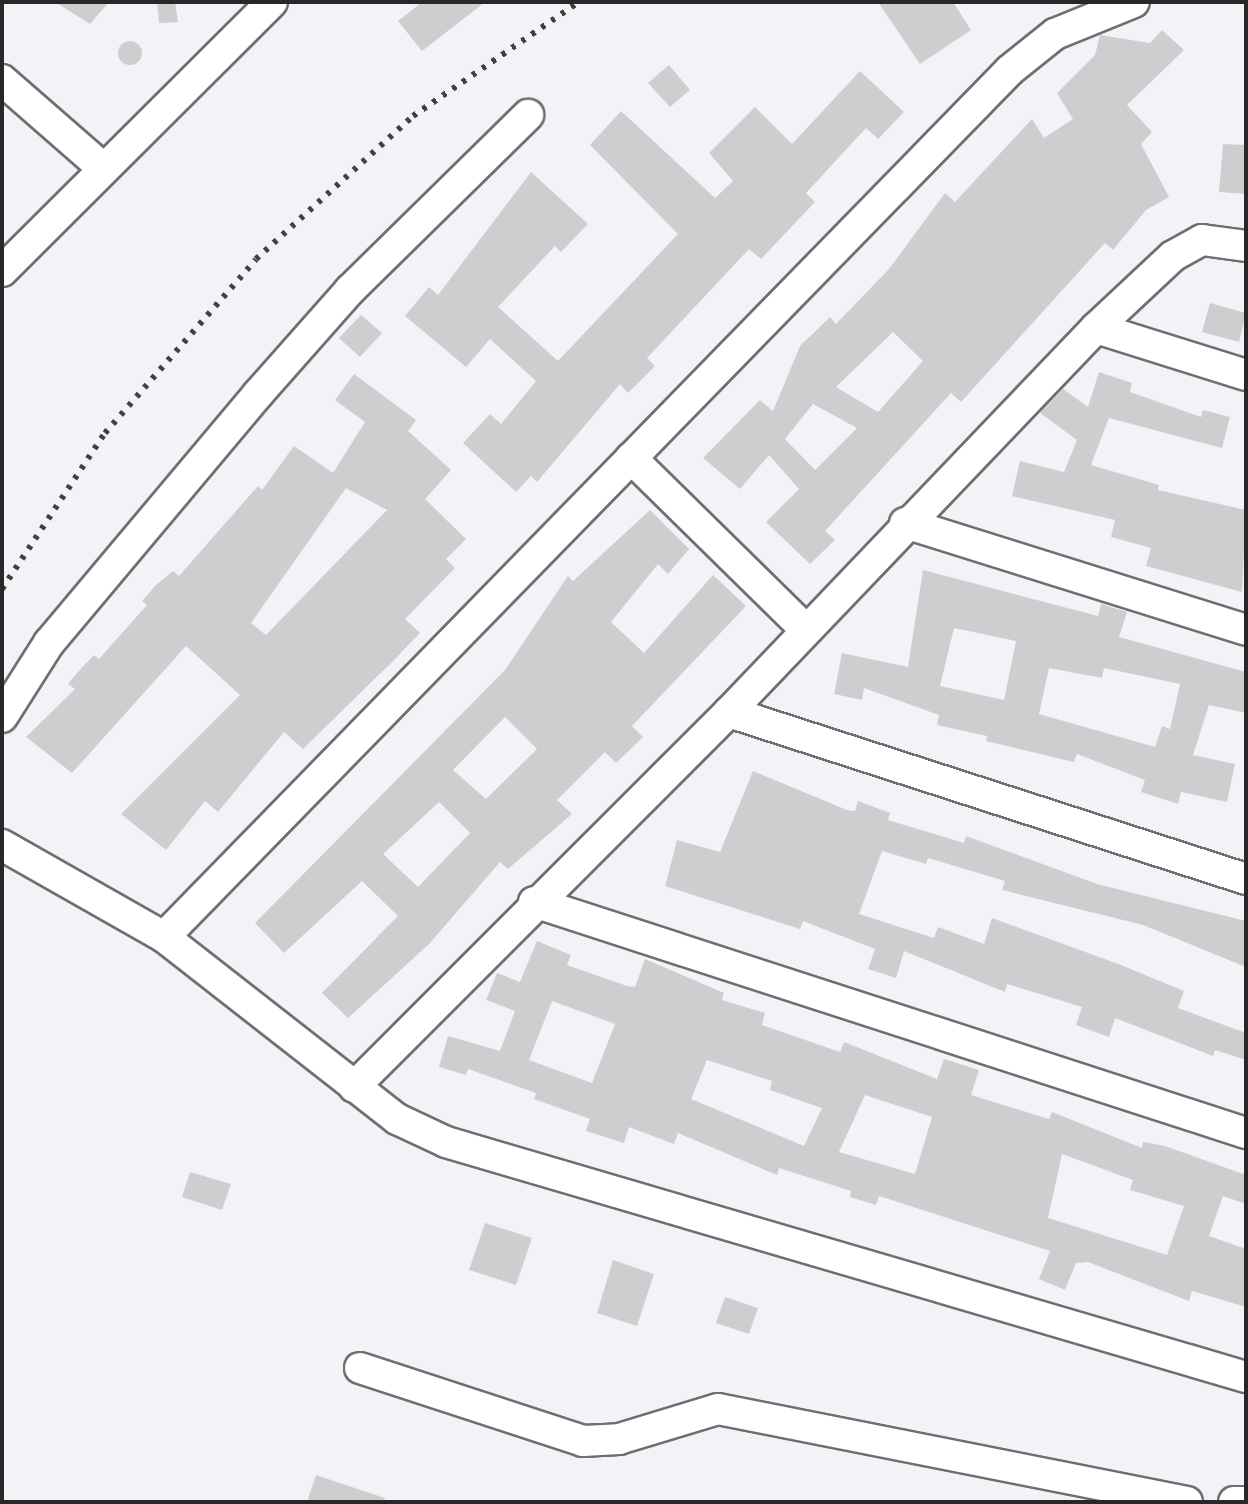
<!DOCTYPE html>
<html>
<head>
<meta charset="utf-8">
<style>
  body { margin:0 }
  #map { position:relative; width:1248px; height:1504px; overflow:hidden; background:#f3f3f7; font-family:Lato,sans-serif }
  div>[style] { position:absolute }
  .building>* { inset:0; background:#cfcdd0 }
  .round { border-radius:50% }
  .roads { filter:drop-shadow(2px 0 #6f6f72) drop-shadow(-2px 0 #6f6f72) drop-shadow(0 2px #6f6f72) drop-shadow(0 -2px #6f6f72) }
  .minor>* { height:30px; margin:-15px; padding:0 15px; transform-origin:15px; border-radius:15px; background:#fff }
  .rail>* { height:6px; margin-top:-3px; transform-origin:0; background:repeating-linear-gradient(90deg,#404041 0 4px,transparent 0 12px) }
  span { translate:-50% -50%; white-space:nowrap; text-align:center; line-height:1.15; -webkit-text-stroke:8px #f3f3f7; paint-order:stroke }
  .frame { position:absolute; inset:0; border:4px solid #282829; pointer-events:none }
</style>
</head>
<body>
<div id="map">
  <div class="building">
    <div style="clip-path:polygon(55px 2px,109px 2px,90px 24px)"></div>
    <div style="clip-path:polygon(157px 2px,175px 2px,178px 22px,159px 23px)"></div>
    <div style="clip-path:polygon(422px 2px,485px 2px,422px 51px,398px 21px)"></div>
    <div style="clip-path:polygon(878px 2px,953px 2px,971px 30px,920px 64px)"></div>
    <div style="clip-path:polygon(evenodd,1162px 30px,1184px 50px,1127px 105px,1152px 132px,1141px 144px,1169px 197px,1146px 210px,1113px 250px,1105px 243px,961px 402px,951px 393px,825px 531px,835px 540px,810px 564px,766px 522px,799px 489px,769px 455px,740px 489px,703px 458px,760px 400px,773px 411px,800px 346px,830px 317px,836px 324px,889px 269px,945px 193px,955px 202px,1032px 119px,1044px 138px,1073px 119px,1057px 93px,1095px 55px,1100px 35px,1150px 43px,1162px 30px,893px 332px,923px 361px,878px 412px,836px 387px,893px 332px,1162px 30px,813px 404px,857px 428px,815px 470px,785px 439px,813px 404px)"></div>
    <div class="round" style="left:118px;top:41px;width:24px;height:24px"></div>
    <div style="clip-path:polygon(669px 65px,690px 90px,670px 107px,648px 83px)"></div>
    <div style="clip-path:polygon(860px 71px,904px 112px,878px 139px,866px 128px,806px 193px,815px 202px,761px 259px,749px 249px,647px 358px,655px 366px,628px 393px,620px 384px,537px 482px,531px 476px,516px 492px,463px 443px,490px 414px,501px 424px,536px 381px,490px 339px,466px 367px,405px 316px,429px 287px,438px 295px,531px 172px,588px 224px,561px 252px,555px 246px,498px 307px,558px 361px,678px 234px,590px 145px,621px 111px,715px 198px,733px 181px,709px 153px,755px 107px,792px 144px)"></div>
    <div style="clip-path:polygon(1223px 144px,1246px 145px,1246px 194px,1219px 192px)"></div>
    <div style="clip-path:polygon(1210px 303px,1246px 313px,1239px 342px,1202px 332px)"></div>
    <div style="clip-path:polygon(361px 315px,382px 333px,360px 357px,339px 338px)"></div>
    <div style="clip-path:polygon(1099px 372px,1132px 383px,1130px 392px,1201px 417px,1203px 410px,1230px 417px,1222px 448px,1109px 418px,1091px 465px,1159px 485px,1158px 490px,1246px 510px,1242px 592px,1146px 566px,1151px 548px,1111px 537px,1115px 520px,1012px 496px,1020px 461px,1064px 472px,1077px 440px,1040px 413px,1063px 389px,1088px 407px)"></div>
    <div style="clip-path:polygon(evenodd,354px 374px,416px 420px,408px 431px,451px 470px,425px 499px,466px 539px,446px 559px,455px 568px,405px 619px,420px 633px,393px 661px,303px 749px,284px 732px,218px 812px,205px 801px,166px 850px,121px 814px,240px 695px,186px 646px,72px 773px,26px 737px,75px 689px,68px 684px,77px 673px,94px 655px,99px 659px,147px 605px,142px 601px,156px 585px,173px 571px,179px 576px,258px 486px,262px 490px,294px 446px,333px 473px,365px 422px,335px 400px,354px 374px,346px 488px,387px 510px,266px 635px,251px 623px,346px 488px)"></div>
    <div style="clip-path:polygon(evenodd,650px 510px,689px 549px,668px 574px,658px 564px,611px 622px,644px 653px,713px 575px,746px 606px,632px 726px,643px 737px,616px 763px,605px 752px,557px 800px,572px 814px,508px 869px,500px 862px,429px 944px,348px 1018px,322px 993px,398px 916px,362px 881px,284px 953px,255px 923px,505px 670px,568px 576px,573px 581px,650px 510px,505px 717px,537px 749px,486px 799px,453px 770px,505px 717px,650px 510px,439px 802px,470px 833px,418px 887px,383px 854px,439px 802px)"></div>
    <div style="clip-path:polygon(evenodd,923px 570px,1098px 616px,1101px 604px,1127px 612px,1119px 637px,1246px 672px,1246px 713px,1209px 705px,1193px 755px,1235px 764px,1227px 802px,1181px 792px,1178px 804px,1141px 792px,1145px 780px,1077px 754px,1074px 762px,986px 741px,987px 736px,937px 725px,939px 715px,864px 688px,862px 700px,834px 694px,842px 653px,908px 667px,923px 570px,954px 628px,1016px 641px,1004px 700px,940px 686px,954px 628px,923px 570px,1049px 668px,1102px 678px,1104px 668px,1180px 684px,1170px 729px,1162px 726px,1155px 747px,1039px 714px,1049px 668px)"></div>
    <div style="clip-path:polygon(753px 771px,847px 810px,855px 811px,858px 801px,890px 813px,888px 820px,964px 843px,966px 836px,1097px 884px,1246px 921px,1246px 967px,1143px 925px,1002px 890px,1005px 881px,928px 858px,926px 864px,882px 851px,859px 914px,934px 938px,938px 927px,984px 944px,992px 918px,1121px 965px,1184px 991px,1178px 1008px,1246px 1033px,1246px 1060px,1215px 1050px,1213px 1056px,1115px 1018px,1109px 1037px,1076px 1025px,1082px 1007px,1007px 984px,1005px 992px,904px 951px,896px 978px,868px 969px,875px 949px,803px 921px,800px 929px,665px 886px,677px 840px,720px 852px)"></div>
    <div style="clip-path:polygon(evenodd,537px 941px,571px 955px,567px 965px,627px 986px,635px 987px,645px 959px,724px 993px,722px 1000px,765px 1013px,762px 1025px,840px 1052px,844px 1042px,937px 1079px,944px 1059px,979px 1070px,971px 1095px,1049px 1119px,1052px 1112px,1142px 1148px,1143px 1142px,1165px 1146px,1246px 1175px,1246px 1204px,1223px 1196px,1209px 1236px,1246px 1249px,1246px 1307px,1192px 1291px,1189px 1301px,1088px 1262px,1076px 1263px,1065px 1290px,1039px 1279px,1050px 1251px,879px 1196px,876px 1205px,850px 1197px,851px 1191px,779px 1168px,777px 1175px,678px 1133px,674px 1144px,629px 1127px,624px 1143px,586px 1131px,590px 1119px,534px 1099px,536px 1093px,468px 1069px,466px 1075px,439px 1067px,448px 1036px,500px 1051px,515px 1011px,486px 1000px,497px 973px,520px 982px,537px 941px,552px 1001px,615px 1024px,592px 1083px,529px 1060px,552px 1001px,537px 941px,707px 1060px,772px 1081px,770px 1090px,822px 1108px,804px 1146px,691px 1099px,707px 1060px,537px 941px,865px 1095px,932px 1117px,915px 1174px,839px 1152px,865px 1095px,537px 941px,1062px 1154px,1133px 1180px,1130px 1190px,1184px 1206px,1167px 1255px,1048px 1218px,1062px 1154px)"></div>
    <div style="clip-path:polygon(190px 1172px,231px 1184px,222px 1210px,182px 1197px)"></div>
    <div style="clip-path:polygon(485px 1223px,532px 1238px,516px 1285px,469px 1270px)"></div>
    <div style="clip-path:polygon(613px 1260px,654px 1274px,637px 1326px,597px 1313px)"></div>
    <div style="clip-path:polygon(725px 1297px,758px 1308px,749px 1334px,716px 1323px)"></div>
    <div style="clip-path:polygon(316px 1475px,385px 1498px,384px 1502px,307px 1502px)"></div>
  </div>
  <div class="roads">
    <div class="minor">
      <div style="left:2px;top:80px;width:134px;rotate:41.1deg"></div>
      <div style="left:2px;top:271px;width:381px;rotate:-44.9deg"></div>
      <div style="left:1096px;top:328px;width:157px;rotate:17.4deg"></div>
      <div style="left:631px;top:458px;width:245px;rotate:44.5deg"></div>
      <div style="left:905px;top:523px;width:357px;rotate:17.4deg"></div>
      <div style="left:729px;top:712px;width:543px;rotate:17.9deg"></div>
      <div style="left:2px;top:717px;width:88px;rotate:-57.6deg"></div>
      <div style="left:49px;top:643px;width:325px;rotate:-50deg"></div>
      <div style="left:258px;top:394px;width:139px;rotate:-48.5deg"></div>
      <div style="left:350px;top:290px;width:250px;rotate:-44.5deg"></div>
      <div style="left:2px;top:845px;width:186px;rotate:29.6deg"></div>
      <div style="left:164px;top:937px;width:296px;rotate:38deg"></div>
      <div style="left:397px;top:1119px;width:54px;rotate:25.1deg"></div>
      <div style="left:446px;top:1142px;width:834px;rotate:16.37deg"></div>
      <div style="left:534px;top:902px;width:749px;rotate:17.98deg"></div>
      <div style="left:164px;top:937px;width:1211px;rotate:-45.7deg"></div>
      <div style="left:1010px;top:70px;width:58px;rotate:-38.7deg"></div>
      <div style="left:1055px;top:34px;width:85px;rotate:-22.1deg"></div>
      <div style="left:354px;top:1087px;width:530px;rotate:-45deg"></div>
      <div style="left:729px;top:712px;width:531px;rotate:-46.3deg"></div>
      <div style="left:1096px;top:328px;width:105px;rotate:-43.1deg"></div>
      <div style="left:1173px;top:256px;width:33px;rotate:-29deg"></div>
      <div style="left:1202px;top:240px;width:44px;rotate:7.8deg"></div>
      <div style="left:360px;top:1368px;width:235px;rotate:18.1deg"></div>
      <div style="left:583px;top:1441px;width:36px;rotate:-3deg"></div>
      <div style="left:619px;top:1439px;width:103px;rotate:-16.9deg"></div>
      <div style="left:718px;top:1409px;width:478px;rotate:11.2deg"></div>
      <div style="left:1234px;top:1502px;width:12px"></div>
    </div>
  </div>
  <div class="rail">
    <div style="left:2px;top:589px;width:187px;rotate:-56.6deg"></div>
    <div style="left:105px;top:433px;width:230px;rotate:-49deg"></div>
    <div style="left:256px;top:259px;width:212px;rotate:-42.3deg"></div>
    <div style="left:413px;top:116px;width:201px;rotate:-34.5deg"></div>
  </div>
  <div class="frame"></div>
</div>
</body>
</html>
